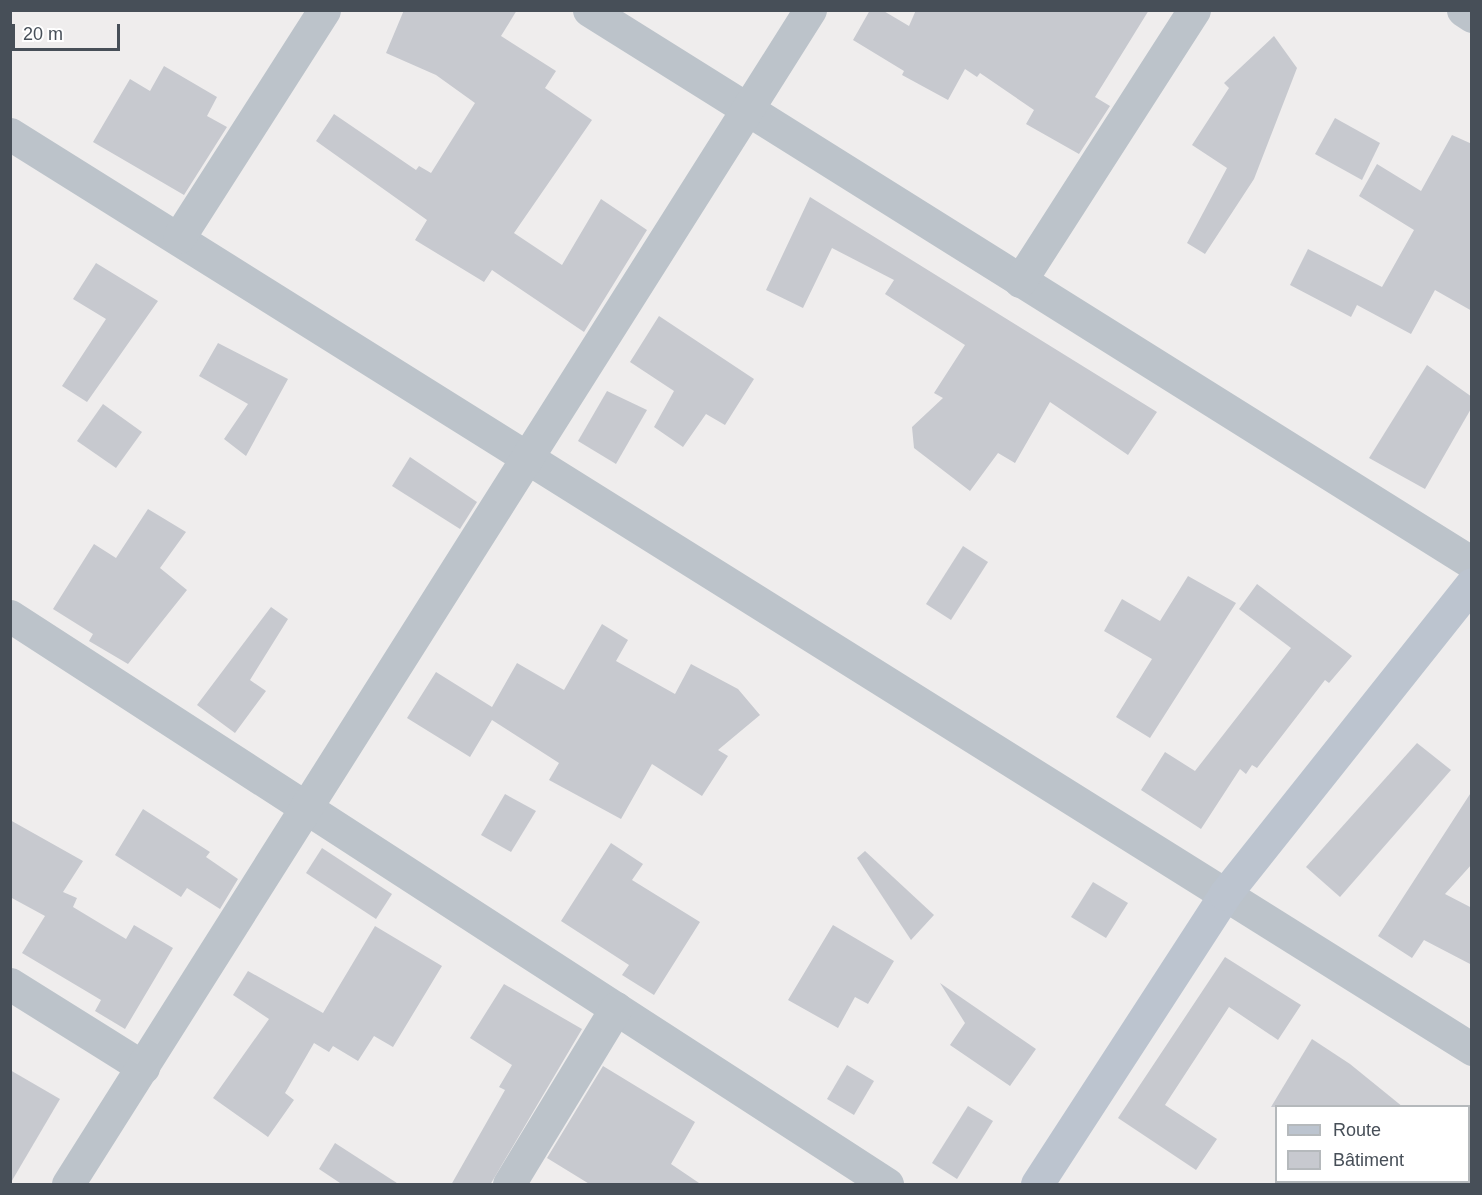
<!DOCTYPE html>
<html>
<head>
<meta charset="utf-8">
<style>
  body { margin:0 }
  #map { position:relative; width:1482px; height:1195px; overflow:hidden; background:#efeded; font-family:Arial,sans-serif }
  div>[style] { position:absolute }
  .building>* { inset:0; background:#c7c9cf }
  .street>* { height:33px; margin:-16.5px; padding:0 16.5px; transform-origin:16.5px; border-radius:16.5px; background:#bcc3ca }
  .secondary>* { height:33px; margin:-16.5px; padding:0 16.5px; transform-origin:16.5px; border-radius:16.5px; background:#bcc4cf }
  span { translate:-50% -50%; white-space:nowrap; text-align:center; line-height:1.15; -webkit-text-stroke:4.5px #fff; paint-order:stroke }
  .frame { position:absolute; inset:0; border:12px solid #474f58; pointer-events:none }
  .legend { position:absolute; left:1275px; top:1105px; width:195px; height:78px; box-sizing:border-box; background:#fff; border:2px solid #b5b9bc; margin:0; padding:8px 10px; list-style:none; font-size:18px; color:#474f58 }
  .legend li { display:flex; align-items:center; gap:12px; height:30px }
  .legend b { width:30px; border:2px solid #b5b9bc }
  .scale { position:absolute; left:12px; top:24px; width:108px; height:27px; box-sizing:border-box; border:3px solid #474f58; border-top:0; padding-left:8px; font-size:18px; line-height:21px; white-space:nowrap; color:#474f58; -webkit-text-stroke:4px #fff; paint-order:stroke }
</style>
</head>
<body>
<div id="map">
  <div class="building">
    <div style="clip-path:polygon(404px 10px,517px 10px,501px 36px,556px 71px,545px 88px,592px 120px,514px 233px,562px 265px,601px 199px,647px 230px,584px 332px,492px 270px,484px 282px,415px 240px,427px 220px,316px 141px,334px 114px,416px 170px,419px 166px,431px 173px,475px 103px,436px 75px,386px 53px)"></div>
    <div style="clip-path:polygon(870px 10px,882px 10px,909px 26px,916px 10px,1149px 10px,1095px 97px,1110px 106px,1079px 154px,1026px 124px,1034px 110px,980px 73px,977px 77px,965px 69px,948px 100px,902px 75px,904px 71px,853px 40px)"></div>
    <div style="clip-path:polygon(1274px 36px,1297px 68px,1254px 179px,1205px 254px,1187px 243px,1227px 168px,1192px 145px,1229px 88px,1224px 83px)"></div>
    <div style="clip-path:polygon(164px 66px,217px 97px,207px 116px,227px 127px,184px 195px,93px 142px,130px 79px,150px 91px)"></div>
    <div style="clip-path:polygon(1335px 118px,1380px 143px,1362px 180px,1315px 154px)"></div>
    <div style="clip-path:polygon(1452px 135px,1472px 144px,1472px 311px,1435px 290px,1411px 334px,1357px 305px,1351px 317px,1290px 285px,1308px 249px,1382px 287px,1414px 230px,1359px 196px,1377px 164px,1421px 191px)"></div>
    <div style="clip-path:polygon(810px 197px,1157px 412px,1128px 455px,1050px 402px,1015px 463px,998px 453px,970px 491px,914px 448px,912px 427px,943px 398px,934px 393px,965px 345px,885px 294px,894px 280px,832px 248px,803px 308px,766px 290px)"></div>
    <div style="clip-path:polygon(96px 263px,158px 301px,87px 402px,62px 386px,106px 319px,73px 299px)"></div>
    <div style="clip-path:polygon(659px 316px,754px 379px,725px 425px,706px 414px,683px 447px,654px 427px,674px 391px,630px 362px)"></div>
    <div style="clip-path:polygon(218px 343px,288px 379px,246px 456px,224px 439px,248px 404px,199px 376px)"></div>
    <div style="clip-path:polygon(1427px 365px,1472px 397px,1472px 407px,1425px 489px,1369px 458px)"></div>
    <div style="clip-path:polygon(607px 391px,647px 410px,616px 464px,578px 441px)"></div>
    <div style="clip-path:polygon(103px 404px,142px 432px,116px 468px,77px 441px)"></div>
    <div style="clip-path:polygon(410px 457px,477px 502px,460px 529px,392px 486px)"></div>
    <div style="clip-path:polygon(148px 509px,186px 532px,160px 568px,187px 590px,128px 664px,89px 641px,93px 634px,53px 609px,94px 544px,116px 558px)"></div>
    <div style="clip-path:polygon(963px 546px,988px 562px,951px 620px,926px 604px)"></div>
    <div style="clip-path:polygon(1188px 576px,1236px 603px,1150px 738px,1116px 717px,1152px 659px,1104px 631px,1122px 599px,1160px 621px)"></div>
    <div style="clip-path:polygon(1257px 584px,1352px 656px,1329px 683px,1325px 680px,1257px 768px,1252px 765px,1246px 774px,1240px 769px,1201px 829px,1141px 790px,1165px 752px,1195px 771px,1291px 648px,1239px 609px)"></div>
    <div style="clip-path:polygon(271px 607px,288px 619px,250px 680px,266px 691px,235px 733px,197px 705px)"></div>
    <div style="clip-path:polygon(602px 624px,628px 640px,616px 661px,675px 694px,691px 664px,738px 689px,760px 715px,718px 750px,728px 756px,702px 796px,652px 764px,621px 819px,549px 780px,559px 763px,492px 720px,470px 757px,407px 718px,436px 672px,492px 707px,517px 663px,564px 690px)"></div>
    <div style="clip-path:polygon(1417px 743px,1451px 770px,1340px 897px,1306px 867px)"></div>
    <div style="clip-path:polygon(1472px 791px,1472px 864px,1445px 894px,1472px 908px,1472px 965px,1424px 940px,1412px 958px,1378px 936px)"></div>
    <div style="clip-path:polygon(505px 794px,536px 811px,511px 852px,481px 835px)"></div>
    <div style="clip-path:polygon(143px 809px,210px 852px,206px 857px,238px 879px,220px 909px,187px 888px,181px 897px,115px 855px)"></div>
    <div style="clip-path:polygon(10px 820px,83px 861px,63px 892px,77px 898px,73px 907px,126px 939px,134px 925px,173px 948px,125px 1029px,95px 1011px,101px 1000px,22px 953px,45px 916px,10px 897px)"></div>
    <div style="clip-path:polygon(611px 843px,643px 864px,632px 880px,700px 922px,654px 995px,622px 975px,629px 965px,561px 921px)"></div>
    <div style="clip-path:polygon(322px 848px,392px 894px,376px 919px,306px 873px)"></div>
    <div style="clip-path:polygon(865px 851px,934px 915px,911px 940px,857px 858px)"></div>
    <div style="clip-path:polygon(1093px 882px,1128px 903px,1106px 938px,1071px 917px)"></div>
    <div style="clip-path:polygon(833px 925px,894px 961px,868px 1004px,855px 997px,838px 1028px,788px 1000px)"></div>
    <div style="clip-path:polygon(375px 926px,442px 966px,393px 1047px,374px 1036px,358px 1061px,333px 1046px,329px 1052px,314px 1043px,285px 1093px,294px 1100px,268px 1137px,213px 1098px,269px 1019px,233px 995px,248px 971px,323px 1013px)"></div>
    <div style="clip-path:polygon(1225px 957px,1301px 1005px,1278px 1040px,1229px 1007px,1165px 1105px,1217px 1139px,1196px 1170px,1118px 1118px)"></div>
    <div style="clip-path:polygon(940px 983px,1036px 1049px,1010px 1086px,950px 1045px,965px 1023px)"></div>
    <div style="clip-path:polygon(504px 984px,582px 1029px,490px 1185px,451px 1185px,505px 1090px,499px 1087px,512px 1065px,470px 1038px)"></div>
    <div style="clip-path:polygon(1312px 1039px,1350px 1064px,1403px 1107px,1271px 1107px)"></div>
    <div style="clip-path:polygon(847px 1065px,874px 1081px,854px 1115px,827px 1099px)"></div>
    <div style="clip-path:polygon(603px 1066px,695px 1122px,671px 1164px,702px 1185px,591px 1185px,547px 1158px)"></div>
    <div style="clip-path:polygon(10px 1070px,60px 1099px,10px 1184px)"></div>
    <div style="clip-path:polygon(968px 1106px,993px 1121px,957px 1179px,932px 1163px)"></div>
    <div style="clip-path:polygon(335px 1143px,400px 1185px,343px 1185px,319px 1169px)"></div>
  </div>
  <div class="street">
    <div style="left:589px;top:10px;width:1042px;rotate:32.06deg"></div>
    <div style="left:1463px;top:10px;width:11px;rotate:34deg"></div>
    <div style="left:10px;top:134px;width:1725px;rotate:32.04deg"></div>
    <div style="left:179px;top:237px;width:269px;rotate:-57.4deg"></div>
    <div style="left:1020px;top:281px;width:322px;rotate:-57.3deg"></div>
    <div style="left:10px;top:616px;width:1045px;rotate:32.93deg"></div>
    <div style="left:10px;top:984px;width:157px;rotate:32deg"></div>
    <div style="left:68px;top:1184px;width:1389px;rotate:-57.71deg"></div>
    <div style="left:509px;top:1184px;width:206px;rotate:-58.7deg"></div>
  </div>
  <div class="secondary">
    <div style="left:1037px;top:1184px;width:346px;rotate:-57deg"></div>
    <div style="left:1225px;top:894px;width:396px;rotate:-51.5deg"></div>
  </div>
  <div class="frame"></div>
  <ul class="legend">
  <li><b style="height:8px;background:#bcc4cf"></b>Route</li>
  <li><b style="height:16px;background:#c7c9cf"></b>Bâtiment</li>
  </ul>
  <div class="scale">20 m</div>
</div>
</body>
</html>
